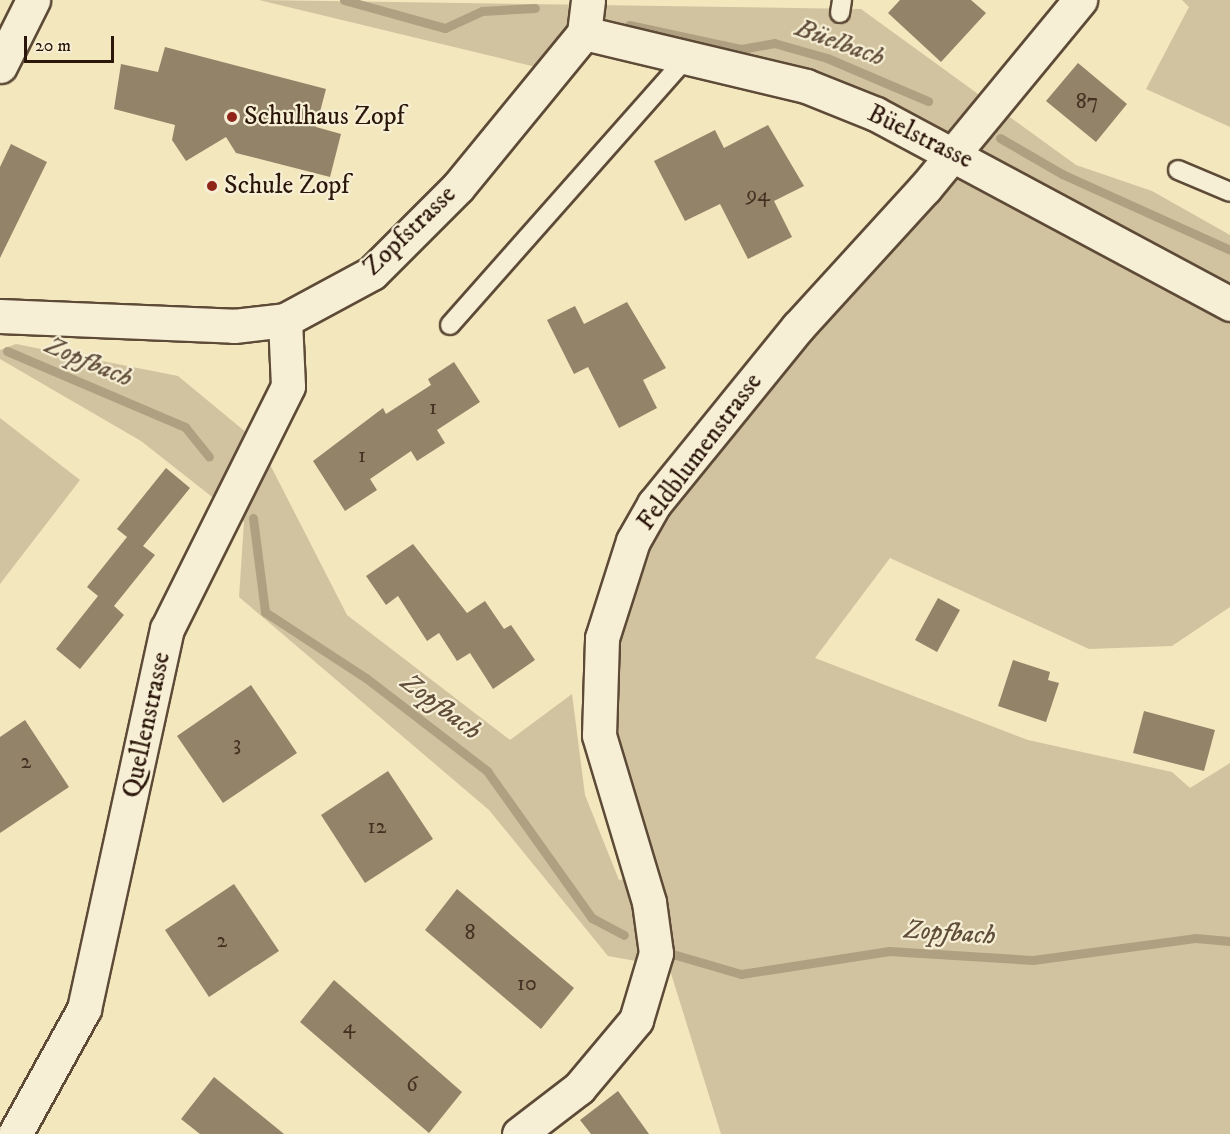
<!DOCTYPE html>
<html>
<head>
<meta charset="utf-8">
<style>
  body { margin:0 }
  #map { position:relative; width:1230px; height:1134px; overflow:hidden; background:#f3e7be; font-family:"IM FELL DW Pica",serif }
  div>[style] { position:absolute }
  .green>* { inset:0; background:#d1c39f }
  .stream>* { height:9px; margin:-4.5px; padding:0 4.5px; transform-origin:4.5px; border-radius:4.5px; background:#afa081 }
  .building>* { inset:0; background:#938368 }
  .roads { filter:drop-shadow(2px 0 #5d4a37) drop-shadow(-2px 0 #5d4a37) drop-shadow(0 2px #5d4a37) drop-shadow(0 -2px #5d4a37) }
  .service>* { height:18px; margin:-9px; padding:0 9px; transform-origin:9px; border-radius:9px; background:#f7efd5 }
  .minor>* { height:33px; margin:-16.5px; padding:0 16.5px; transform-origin:16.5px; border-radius:16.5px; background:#f7efd5 }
  .dots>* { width:16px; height:16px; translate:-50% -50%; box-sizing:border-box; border:3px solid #f7efd5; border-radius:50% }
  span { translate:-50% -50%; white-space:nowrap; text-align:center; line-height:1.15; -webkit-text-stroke:4.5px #f7efd5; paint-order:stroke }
  .number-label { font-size:22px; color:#453122 }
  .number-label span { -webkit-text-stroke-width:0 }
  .poi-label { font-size:26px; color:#2b160a }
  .left { translate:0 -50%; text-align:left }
  .street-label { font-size:26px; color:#2b160a }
  .water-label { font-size:27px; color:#604d3a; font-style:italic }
  .scale { position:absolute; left:24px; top:36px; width:90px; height:27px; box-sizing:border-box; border:3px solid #2b160a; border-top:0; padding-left:8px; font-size:18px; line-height:21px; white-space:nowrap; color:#2b160a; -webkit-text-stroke:4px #f7efd5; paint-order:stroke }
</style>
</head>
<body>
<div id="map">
  <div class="green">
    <div style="clip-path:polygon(259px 0,861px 9px,1076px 165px,1152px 191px,1230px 235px,1230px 607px,1172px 646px,1089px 649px,890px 558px,815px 658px,1028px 740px,1172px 772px,1190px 788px,1230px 763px,1230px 1134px,721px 1134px,669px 967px,608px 956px,489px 810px,239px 597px,244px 522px,141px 441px,0 359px,0 350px,16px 344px,178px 376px,259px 443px,347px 615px,510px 740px,572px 694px,585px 795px,619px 880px,655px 874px,621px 777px,611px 708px,617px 640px,644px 553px,672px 506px,835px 307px,983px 152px,833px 77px,584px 33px,553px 71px)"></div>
    <div style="clip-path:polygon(1182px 0,1230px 0,1230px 127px,1146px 89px,1189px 7px)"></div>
    <div style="clip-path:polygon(0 418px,80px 480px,0 584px)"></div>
  </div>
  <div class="stream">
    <div style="left:344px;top:0;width:105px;rotate:15.5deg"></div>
    <div style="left:445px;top:28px;width:41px;rotate:-24.7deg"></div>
    <div style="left:482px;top:11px;width:53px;rotate:-3.2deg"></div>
    <div style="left:629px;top:25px;width:115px;rotate:12.1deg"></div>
    <div style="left:741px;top:49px;width:34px;rotate:-10deg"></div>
    <div style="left:774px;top:43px;width:55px;rotate:15.8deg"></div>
    <div style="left:827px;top:58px;width:110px;rotate:23.1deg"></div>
    <div style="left:1000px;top:138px;width:72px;rotate:30.1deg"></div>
    <div style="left:1062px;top:174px;width:184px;rotate:24.3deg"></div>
    <div style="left:7px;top:351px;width:194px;rotate:23.1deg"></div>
    <div style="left:185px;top:427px;width:38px;rotate:51deg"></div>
    <div style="left:253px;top:518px;width:95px;rotate:82.7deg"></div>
    <div style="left:265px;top:612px;width:121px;rotate:33.2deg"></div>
    <div style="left:366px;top:678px;width:153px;rotate:37.5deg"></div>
    <div style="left:487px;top:771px;width:181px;rotate:54.5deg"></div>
    <div style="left:592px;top:918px;width:36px;rotate:28deg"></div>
    <div style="left:669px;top:953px;width:75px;rotate:16.3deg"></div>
    <div style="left:741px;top:974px;width:150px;rotate:-8.8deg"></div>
    <div style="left:889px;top:951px;width:144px;rotate:3.6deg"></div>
    <div style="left:1033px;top:960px;width:163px;rotate:-7.7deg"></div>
    <div style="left:1195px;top:938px;width:35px;rotate:5deg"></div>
  </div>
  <div class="building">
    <div style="clip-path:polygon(900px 0,971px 0,986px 13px,941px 62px,888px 13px)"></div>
    <div style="clip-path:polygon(165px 47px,326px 89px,316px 127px,341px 134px,330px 177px,236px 153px,226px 137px,186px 161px,172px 140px,175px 125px,114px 109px,121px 64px,158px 72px)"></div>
    <div style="clip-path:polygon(1078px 63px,1127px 104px,1096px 142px,1046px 101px)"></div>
    <div style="clip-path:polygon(768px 125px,804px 186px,774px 201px,792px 237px,748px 259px,720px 204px,685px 221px,654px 161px,715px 130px,724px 148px)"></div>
    <div style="clip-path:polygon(11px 144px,47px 162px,0 258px,0 167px)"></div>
    <div style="clip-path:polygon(627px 302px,666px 368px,643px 380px,657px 408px,619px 428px,588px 367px,574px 374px,547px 320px,575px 306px,584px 324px)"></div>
    <div style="clip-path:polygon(454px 362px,480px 402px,437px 430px,445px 443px,417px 461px,411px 451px,370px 479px,377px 490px,345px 511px,313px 461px,383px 408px,386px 414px,431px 385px,428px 379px)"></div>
    <div style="clip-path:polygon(166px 468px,190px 488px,143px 546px,155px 555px,114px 606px,124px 615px,80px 669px,56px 649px,98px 596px,87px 587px,127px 537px,117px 529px)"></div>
    <div style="clip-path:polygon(413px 544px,467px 613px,485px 601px,504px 629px,511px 625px,535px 660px,493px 689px,470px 653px,457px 661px,439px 633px,427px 641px,398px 596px,386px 605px,366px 576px)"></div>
    <div style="clip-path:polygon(938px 598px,960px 610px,937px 652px,915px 640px)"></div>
    <div style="clip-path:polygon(1013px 660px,1050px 672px,1048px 680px,1059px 683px,1046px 722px,998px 706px)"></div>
    <div style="clip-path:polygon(251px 685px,297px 753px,223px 803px,177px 736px)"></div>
    <div style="clip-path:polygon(1144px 711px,1215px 730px,1204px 771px,1133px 753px)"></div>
    <div style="clip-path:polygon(25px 720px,69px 787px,0 833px,0 737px)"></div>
    <div style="clip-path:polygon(388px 771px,433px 839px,365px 883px,321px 815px)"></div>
    <div style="clip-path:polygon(234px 884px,279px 951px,209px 997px,165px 930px)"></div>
    <div style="clip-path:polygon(457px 889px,574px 988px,541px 1029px,425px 930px)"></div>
    <div style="clip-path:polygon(334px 980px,462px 1092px,429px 1133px,300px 1022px)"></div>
    <div style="clip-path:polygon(214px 1077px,284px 1134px,200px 1134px,181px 1119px)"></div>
    <div style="clip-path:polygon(618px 1091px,649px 1134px,591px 1134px,580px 1120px)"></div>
  </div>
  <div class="roads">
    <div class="service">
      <div style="left:840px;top:13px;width:13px;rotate:-81deg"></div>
      <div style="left:1178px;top:170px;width:56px;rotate:22.9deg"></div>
      <div style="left:450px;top:325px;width:356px;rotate:-48.5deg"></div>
    </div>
    <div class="minor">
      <div style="left:584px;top:33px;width:228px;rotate:13.4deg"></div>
      <div style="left:806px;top:86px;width:75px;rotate:21.8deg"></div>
      <div style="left:876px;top:114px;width:402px;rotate:28.2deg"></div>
      <div style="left:0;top:66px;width:74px;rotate:-63.4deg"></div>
      <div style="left:0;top:316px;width:234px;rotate:2.4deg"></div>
      <div style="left:234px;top:326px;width:51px;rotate:-6.7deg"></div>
      <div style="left:285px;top:320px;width:99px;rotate:-28.4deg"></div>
      <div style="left:372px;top:273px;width:122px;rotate:-45deg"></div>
      <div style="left:458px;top:187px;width:199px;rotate:-50.7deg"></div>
      <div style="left:584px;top:33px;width:33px;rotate:-83deg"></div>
      <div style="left:15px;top:1134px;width:143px;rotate:-61.1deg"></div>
      <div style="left:84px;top:1009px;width:389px;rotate:-77.7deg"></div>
      <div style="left:167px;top:629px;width:271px;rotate:-63.5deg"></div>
      <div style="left:288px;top:386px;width:66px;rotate:-92.6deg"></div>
      <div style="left:519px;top:1134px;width:76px;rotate:-37.5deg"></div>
      <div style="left:579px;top:1088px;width:89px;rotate:-50deg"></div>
      <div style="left:636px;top:1020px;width:70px;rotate:-73.4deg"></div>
      <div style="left:656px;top:953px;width:51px;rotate:-97.8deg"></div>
      <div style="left:649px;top:902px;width:174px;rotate:-106.7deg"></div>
      <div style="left:599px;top:735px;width:97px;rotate:-88.2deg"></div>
      <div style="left:602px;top:638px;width:102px;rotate:-72.3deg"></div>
      <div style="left:633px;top:541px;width:43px;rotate:-60.4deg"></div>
      <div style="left:654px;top:504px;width:228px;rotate:-50.9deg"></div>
      <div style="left:798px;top:327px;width:188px;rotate:-47.6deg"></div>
      <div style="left:925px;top:188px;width:244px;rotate:-50.5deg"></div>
    </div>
  </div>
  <div class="dots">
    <div style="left:232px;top:117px;background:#8f2418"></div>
    <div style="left:212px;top:186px;background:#8f2418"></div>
  </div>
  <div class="number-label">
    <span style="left:1087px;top:102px">87</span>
    <span style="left:758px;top:195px">94</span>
    <span style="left:433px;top:408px">1</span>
    <span style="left:362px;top:456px">1</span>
    <span style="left:237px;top:744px">3</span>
    <span style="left:26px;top:762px">2</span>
    <span style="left:377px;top:827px">12</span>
    <span style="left:470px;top:933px">8</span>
    <span style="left:222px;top:941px">2</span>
    <span style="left:527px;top:984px">10</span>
    <span style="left:349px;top:1027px">4</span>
    <span style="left:412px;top:1085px">6</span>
  </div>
  <div class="poi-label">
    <span class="left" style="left:244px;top:117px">Schulhaus Zopf</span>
    <span class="left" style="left:224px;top:186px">Schule Zopf</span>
  </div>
  <div class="street-label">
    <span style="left:920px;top:137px;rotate:26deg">Büelstrasse</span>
    <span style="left:410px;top:231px;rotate:-44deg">Zopfstrasse</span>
    <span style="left:700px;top:452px;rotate:-53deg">Feldblumenstrasse</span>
    <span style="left:147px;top:725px;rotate:-78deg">Quellenstrasse</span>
  </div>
  <div class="water-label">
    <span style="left:840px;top:43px;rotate:20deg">Büelbach</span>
    <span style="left:89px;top:362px;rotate:23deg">Zopfbach</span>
    <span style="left:441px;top:707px;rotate:37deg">Zopfbach</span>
    <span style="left:950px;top:933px;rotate:4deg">Zopfbach</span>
  </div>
  <div class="scale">20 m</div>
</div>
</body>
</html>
